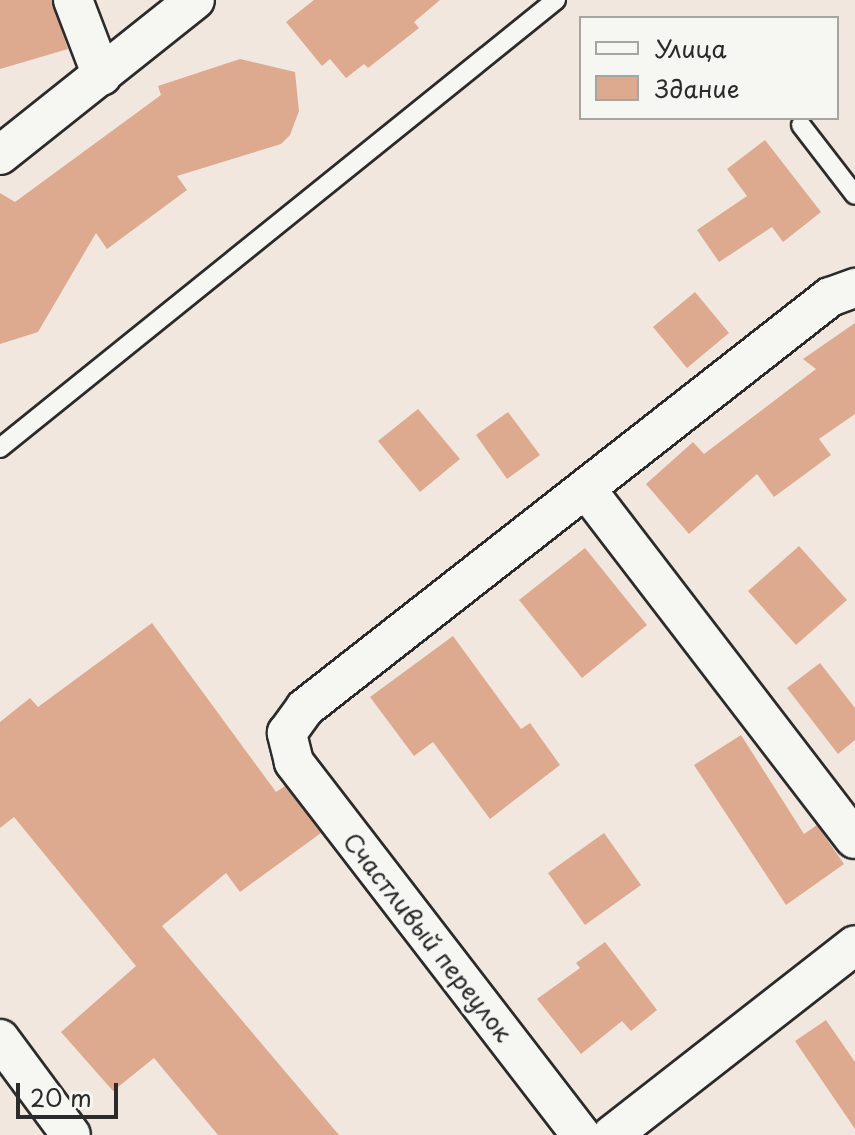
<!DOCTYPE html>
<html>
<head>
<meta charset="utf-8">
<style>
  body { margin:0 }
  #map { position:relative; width:855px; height:1135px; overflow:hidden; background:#f1e7de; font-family:"Playpen Sans",sans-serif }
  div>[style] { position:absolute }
  .building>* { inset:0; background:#ddaa90 }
  .roads { filter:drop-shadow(2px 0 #2b2b2b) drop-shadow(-2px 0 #2b2b2b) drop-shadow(0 2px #2b2b2b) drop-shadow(0 -2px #2b2b2b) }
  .service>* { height:18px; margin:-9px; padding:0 9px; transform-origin:9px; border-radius:9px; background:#f6f6f2 }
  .minor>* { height:38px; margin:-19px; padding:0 19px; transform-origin:19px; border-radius:19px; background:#f6f6f2 }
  span { translate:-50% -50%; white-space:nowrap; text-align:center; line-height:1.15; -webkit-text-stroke:6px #f6f6f2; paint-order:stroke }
  .street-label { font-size:24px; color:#2b2b2b }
  .legend { position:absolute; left:579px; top:16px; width:260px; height:104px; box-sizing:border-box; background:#f6f6f2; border:2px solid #a5a5a2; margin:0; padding:10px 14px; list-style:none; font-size:24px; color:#2b2b2b }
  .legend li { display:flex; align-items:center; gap:16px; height:40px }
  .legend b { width:40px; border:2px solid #a5a5a2 }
  .scale { position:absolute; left:16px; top:1083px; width:102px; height:36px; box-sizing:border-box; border:4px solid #2b2b2b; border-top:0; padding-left:10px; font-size:24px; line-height:28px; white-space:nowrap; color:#2b2b2b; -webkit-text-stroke:6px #f6f6f2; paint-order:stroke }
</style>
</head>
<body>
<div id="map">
  <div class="building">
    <div style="clip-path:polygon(0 0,52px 0,68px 49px,0 69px)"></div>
    <div style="clip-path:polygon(314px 0,440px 0,414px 22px,419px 28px,368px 68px,364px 64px,346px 78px,330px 59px,322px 66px,286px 22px)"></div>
    <div style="clip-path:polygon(240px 59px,295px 72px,299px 111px,290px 135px,281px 144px,177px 176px,187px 190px,107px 249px,96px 233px,38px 332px,0 344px,0 193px,15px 202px,161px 95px,158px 86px)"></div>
    <div style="clip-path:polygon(765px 140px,821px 212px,783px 242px,772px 227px,719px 262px,697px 230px,747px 196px,727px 169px)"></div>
    <div style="clip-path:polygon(695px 292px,729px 333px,687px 368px,653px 327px)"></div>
    <div style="clip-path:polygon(855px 323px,855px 414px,819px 439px,831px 455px,774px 497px,757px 474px,689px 534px,646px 484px,693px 442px,704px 454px,816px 369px,803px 359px)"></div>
    <div style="clip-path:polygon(418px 409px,460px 459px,420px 492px,378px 441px)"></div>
    <div style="clip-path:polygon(508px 412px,540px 455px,507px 479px,476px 435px)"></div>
    <div style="clip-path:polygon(799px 546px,847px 600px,796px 645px,748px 591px)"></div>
    <div style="clip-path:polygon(585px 548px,647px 625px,582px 678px,519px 600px)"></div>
    <div style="clip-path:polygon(152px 623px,276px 792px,285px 786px,321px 833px,240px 892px,226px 873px,162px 926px,339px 1135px,218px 1135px,154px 1058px,113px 1091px,61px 1032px,136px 966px,14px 817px,0 828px,0 722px,30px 698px,38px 707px)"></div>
    <div style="clip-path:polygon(453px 636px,521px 729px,530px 723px,560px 765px,490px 819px,433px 742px,414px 756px,370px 697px)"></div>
    <div style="clip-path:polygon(820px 663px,855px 708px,855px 740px,838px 754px,787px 688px)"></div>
    <div style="clip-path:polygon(741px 735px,804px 834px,817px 825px,844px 864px,786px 905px,694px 765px)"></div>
    <div style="clip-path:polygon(604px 833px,641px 885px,585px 925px,548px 873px)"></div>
    <div style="clip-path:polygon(605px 942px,657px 1010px,631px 1031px,622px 1021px,581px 1054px,537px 999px,580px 968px,576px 963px)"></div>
    <div style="clip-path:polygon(826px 1020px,855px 1062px,855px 1129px,795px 1041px)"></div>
  </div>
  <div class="roads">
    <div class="service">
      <div style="left:801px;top:125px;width:88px;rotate:52.4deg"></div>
      <div style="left:0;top:448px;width:714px;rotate:-38.86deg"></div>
    </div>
    <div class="minor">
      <div style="left:73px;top:0;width:81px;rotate:69.1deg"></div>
      <div style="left:0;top:155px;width:249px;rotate:-38.5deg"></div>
      <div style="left:586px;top:489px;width:441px;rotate:52.5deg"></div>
      <div style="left:0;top:1039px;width:119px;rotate:53.5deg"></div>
      <div style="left:581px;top:1135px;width:471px;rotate:-127.6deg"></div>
      <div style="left:294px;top:762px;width:30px;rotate:-104deg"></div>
      <div style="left:287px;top:733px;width:31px;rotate:-54deg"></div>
      <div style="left:305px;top:708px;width:667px;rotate:-38.06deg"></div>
      <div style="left:830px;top:297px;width:27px;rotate:-20deg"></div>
      <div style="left:612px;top:1135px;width:308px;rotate:-38deg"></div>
    </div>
  </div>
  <div class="street-label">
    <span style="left:428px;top:937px;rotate:52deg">Счастливый переулок</span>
  </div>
  <ul class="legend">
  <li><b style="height:10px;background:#f6f6f2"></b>Улица</li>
  <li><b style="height:22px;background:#ddaa90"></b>Здание</li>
  </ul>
  <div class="scale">20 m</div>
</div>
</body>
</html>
